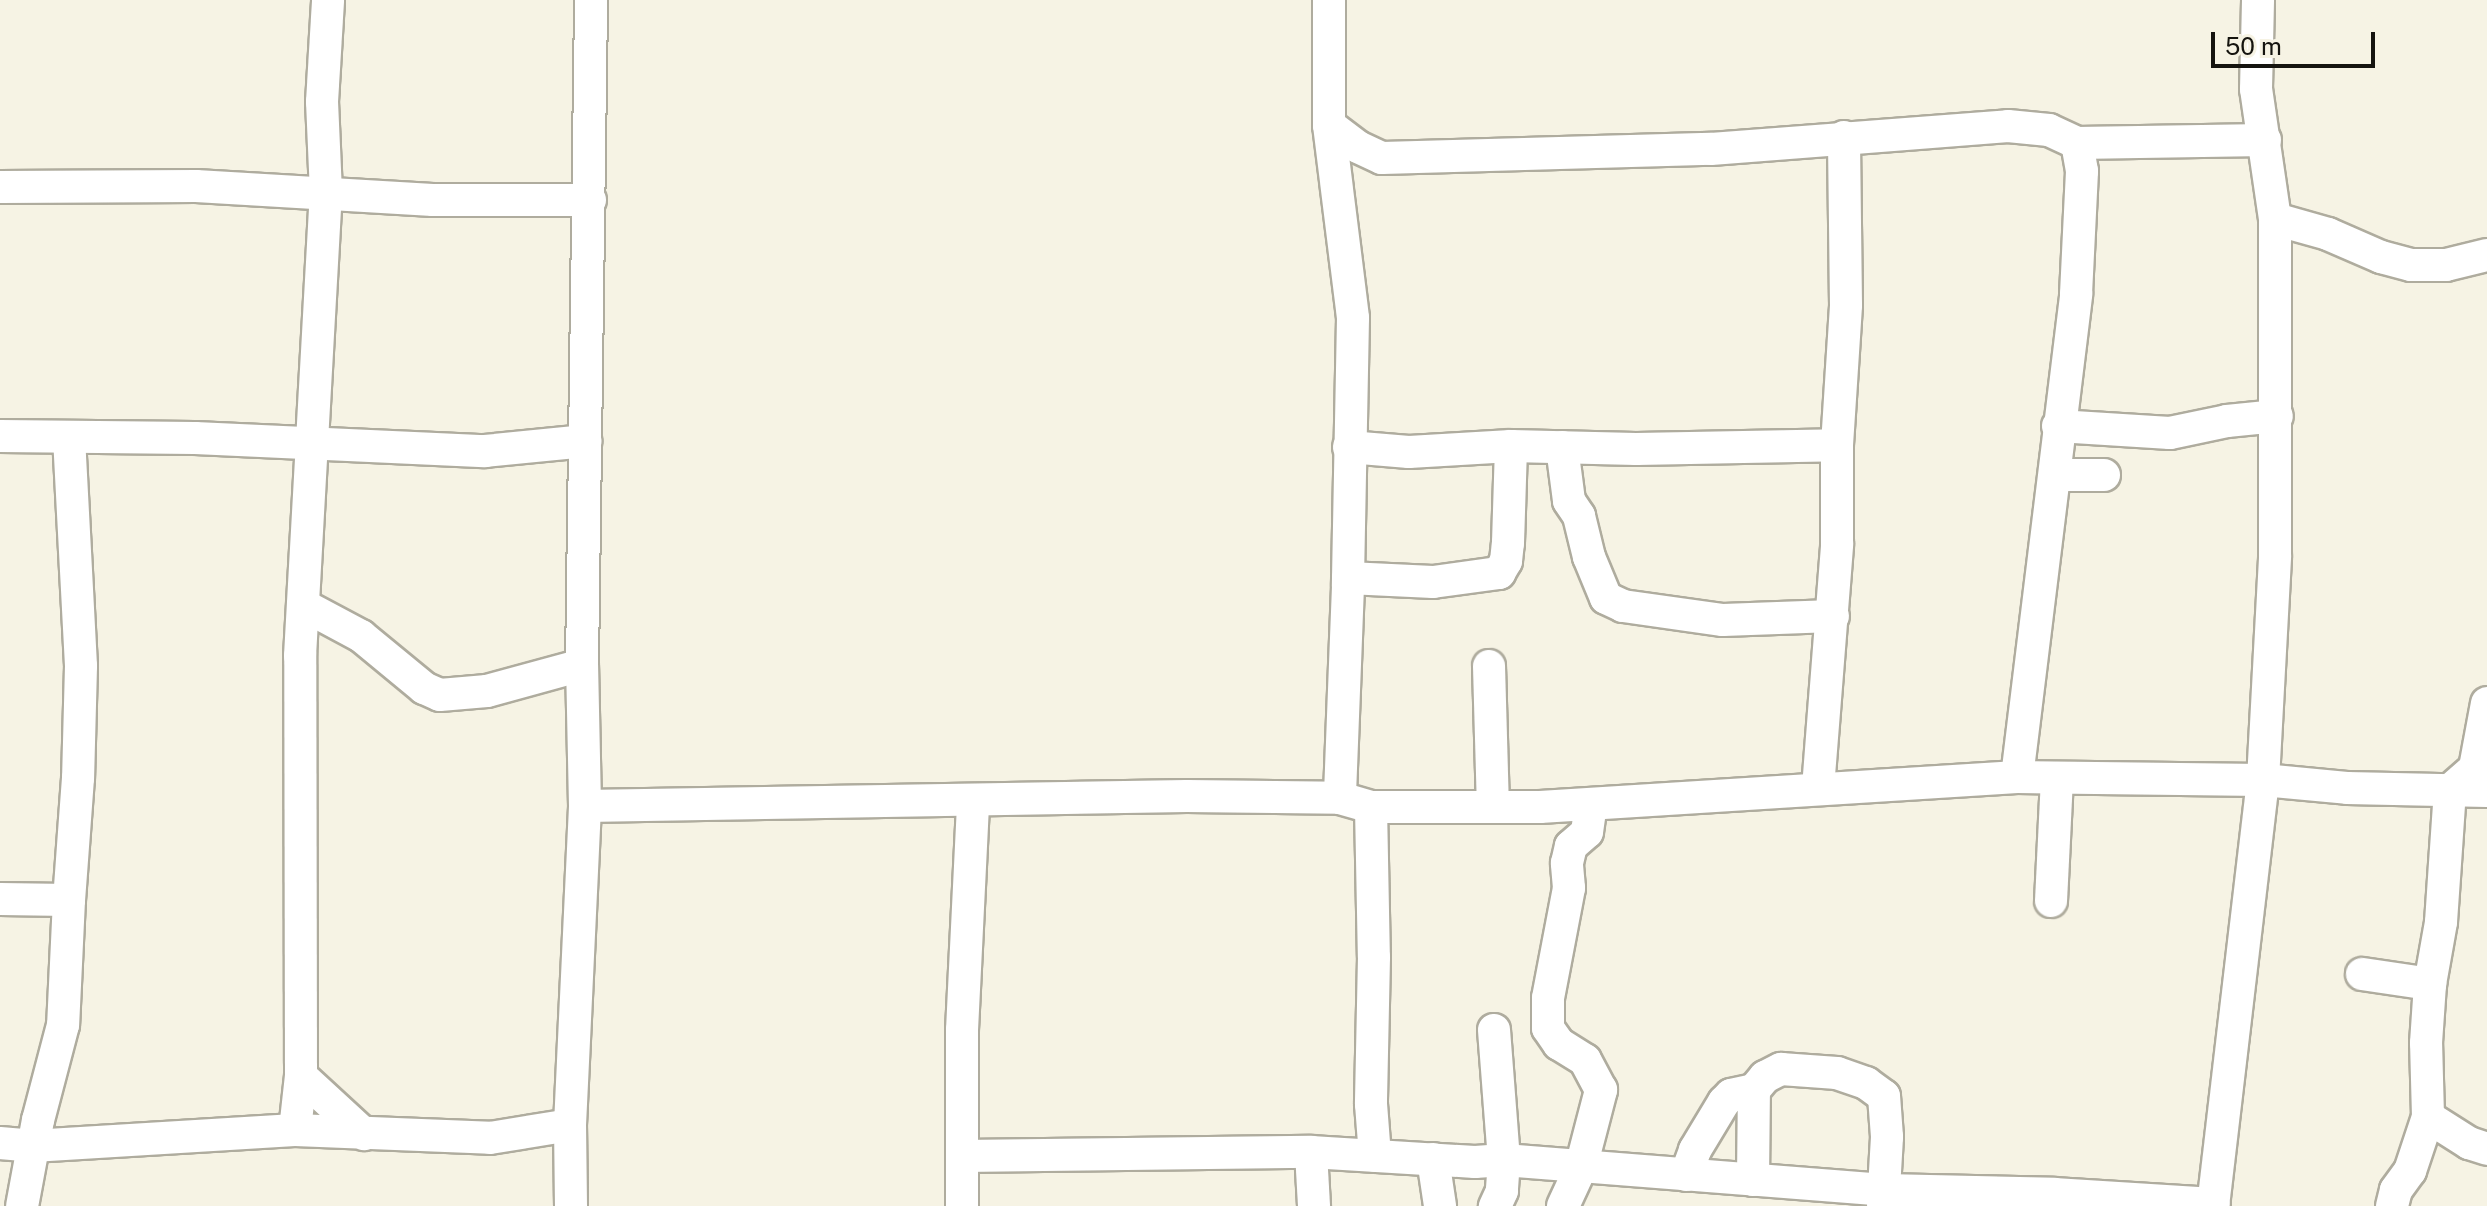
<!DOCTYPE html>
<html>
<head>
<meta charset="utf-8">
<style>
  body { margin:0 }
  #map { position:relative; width:2487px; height:1206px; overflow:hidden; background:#f6f3e4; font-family:"Public Sans",sans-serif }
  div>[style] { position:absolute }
  .roads { filter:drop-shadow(2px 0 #afac9e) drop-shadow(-2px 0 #afac9e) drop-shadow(0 2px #afac9e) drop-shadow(0 -2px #afac9e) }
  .minor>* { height:32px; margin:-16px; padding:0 16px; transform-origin:16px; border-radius:16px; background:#fff }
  span { translate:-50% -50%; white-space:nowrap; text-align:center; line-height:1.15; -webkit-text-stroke:6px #f6f3e4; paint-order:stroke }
  .scale { position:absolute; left:2211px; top:32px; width:164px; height:36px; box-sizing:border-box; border:4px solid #15140f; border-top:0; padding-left:10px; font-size:24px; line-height:28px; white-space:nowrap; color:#15140f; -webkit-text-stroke:6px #f6f3e4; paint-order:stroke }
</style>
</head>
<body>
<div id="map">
  <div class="roads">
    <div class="minor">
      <div style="left:1329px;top:0;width:125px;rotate:90deg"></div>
      <div style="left:1329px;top:125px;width:194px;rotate:82.9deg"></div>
      <div style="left:1353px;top:318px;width:268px;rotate:91.1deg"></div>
      <div style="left:1348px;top:586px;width:212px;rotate:92.2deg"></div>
      <div style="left:1329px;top:125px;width:36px;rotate:37deg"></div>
      <div style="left:1358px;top:147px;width:26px;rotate:25deg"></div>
      <div style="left:1382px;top:158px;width:329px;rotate:-1.6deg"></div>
      <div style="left:1711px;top:149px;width:298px;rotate:-4.4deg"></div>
      <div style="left:2008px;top:126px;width:41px;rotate:5.6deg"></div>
      <div style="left:2049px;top:130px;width:31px;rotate:25deg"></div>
      <div style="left:2077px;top:143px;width:188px;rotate:-0.9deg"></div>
      <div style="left:0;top:187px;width:196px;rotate:-0.3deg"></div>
      <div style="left:196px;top:186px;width:237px;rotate:3.4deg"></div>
      <div style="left:433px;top:200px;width:157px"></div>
      <div style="left:2275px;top:219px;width:55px;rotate:15.8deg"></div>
      <div style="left:2328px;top:234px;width:58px;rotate:23.5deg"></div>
      <div style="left:2381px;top:257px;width:31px;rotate:15deg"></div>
      <div style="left:2411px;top:265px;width:35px"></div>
      <div style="left:2446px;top:265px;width:42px;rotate:-13.7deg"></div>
      <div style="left:2058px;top:426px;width:112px;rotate:3.6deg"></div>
      <div style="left:2170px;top:433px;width:58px;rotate:-11.9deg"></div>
      <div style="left:2227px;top:421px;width:50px;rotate:-5.7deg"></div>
      <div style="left:0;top:436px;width:195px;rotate:0.6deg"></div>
      <div style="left:195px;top:438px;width:290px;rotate:2.6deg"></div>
      <div style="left:485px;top:451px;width:101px;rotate:-5.7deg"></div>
      <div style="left:69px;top:437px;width:229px;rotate:87deg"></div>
      <div style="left:81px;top:666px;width:112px;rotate:91.5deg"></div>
      <div style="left:78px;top:778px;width:122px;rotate:94.2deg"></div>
      <div style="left:1349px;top:447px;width:60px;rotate:4.8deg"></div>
      <div style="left:1409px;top:452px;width:102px;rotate:-3.4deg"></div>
      <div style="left:1511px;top:446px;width:125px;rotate:1.4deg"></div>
      <div style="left:1636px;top:449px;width:201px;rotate:-1.1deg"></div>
      <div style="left:1562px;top:447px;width:54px;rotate:82.6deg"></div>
      <div style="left:1569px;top:501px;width:18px;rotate:56deg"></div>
      <div style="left:1579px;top:516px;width:42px;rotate:76.3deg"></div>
      <div style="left:1589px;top:557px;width:44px;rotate:67.5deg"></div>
      <div style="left:1606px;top:598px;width:19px;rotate:25deg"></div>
      <div style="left:1623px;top:606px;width:101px;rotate:8deg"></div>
      <div style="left:1723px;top:620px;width:110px;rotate:-2.1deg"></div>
      <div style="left:2055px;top:475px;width:49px"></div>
      <div style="left:1348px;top:578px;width:85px;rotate:2.7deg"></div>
      <div style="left:1433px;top:582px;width:67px;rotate:-7.8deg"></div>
      <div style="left:1499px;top:573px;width:14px;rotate:-60deg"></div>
      <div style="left:1506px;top:561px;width:18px;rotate:-84deg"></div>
      <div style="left:1508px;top:543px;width:97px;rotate:-88.2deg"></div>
      <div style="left:303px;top:605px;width:66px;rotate:28.1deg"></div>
      <div style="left:361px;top:636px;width:82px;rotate:39.5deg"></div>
      <div style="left:424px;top:688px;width:17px;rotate:24deg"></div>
      <div style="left:440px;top:695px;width:47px;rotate:-4.9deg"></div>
      <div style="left:487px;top:691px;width:98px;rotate:-15.3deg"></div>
      <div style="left:1489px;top:666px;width:140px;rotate:88.4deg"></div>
      <div style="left:2017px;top:777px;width:487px;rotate:-83deg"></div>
      <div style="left:2076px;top:294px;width:123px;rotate:-87.2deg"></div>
      <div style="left:2082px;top:171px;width:28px;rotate:-100deg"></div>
      <div style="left:1818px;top:788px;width:245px;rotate:-85.5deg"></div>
      <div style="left:1837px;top:544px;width:99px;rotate:-90deg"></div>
      <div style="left:1837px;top:445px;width:140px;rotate:-86.3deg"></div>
      <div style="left:1846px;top:305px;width:168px;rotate:-90.7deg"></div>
      <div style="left:585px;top:806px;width:602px;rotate:-0.95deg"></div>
      <div style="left:1187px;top:796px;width:153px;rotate:0.7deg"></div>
      <div style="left:1340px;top:798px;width:32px;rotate:16deg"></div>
      <div style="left:1371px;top:807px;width:169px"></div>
      <div style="left:1540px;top:807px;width:478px;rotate:-3.6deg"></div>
      <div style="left:2017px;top:777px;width:246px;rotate:0.7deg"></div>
      <div style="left:2263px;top:780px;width:84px;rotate:5.4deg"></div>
      <div style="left:2347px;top:788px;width:140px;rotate:1.2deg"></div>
      <div style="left:1371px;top:807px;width:150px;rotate:88.9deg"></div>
      <div style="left:1374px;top:957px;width:147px;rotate:91.2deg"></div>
      <div style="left:1371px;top:1104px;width:52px;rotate:85.6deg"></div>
      <div style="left:0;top:899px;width:69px;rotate:0.8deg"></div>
      <div style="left:69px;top:900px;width:125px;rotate:92.7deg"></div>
      <div style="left:63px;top:1025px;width:98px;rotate:104.7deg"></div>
      <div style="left:38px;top:1120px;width:87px;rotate:100.5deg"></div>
      <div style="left:2051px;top:901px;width:123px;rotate:-87.2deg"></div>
      <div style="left:2362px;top:974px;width:69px;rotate:8.4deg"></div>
      <div style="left:1494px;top:1030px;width:130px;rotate:85.6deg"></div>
      <div style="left:1504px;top:1160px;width:31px;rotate:94deg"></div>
      <div style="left:1502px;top:1191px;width:17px;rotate:115deg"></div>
      <div style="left:301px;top:1076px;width:86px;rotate:42.6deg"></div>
      <div style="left:2428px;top:1117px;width:49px;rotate:32.4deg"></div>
      <div style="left:2469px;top:1143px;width:19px;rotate:18deg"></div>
      <div style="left:295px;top:1130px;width:54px;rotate:-83.7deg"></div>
      <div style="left:301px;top:1076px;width:420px;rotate:-90.1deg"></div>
      <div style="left:300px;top:656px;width:464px;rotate:-86.8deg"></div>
      <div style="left:326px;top:193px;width:91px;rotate:-92.5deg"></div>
      <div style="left:322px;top:102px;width:102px;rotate:-86.6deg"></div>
      <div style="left:0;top:1143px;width:32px;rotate:5deg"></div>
      <div style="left:32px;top:1146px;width:263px;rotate:-3.5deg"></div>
      <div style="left:295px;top:1130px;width:195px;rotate:2.3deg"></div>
      <div style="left:490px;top:1138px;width:81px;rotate:-9.2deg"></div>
      <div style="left:1311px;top:1152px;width:54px;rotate:86.8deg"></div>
      <div style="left:962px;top:1156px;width:349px;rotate:-0.7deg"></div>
      <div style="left:1311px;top:1152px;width:164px;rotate:3.5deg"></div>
      <div style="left:1475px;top:1162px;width:29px;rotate:-4deg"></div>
      <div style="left:1504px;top:1160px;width:381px;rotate:4.5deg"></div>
      <div style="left:1884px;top:1190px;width:170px;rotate:1.3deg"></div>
      <div style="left:2054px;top:1194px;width:160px;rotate:3.6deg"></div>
      <div style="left:1433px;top:1159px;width:48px;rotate:81.5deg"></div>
      <div style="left:1686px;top:1175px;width:27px;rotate:-70deg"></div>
      <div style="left:1695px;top:1150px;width:56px;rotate:-58.9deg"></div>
      <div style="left:1724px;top:1102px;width:10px;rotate:-45deg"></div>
      <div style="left:1731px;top:1095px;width:24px;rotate:-12deg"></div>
      <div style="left:1753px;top:1180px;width:90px;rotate:-89.4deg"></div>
      <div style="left:1754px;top:1090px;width:17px;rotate:-50deg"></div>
      <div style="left:1765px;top:1077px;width:18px;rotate:-27deg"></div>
      <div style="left:1781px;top:1069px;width:56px;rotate:4.1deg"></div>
      <div style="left:1837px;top:1073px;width:31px;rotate:19deg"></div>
      <div style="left:1866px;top:1083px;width:22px;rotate:36deg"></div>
      <div style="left:1884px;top:1096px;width:41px;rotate:85.8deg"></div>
      <div style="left:1887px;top:1137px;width:69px;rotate:93.3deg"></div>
      <div style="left:571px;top:1206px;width:81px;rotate:-90.7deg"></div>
      <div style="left:570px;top:1125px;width:319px;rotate:-87.3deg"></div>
      <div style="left:585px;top:806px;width:141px;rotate:-91.2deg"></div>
      <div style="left:582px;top:665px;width:665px;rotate:-89.22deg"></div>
      <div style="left:962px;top:1206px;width:176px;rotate:-90deg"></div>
      <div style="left:962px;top:1030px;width:229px;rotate:-87.2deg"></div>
      <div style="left:1563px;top:1206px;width:43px;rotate:-65.2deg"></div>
      <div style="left:1581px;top:1167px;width:80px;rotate:-75.4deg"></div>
      <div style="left:1601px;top:1090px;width:34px;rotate:-118deg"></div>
      <div style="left:1585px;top:1060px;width:31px;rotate:-148deg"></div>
      <div style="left:1559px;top:1044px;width:19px;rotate:-125deg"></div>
      <div style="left:1548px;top:1028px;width:30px;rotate:-90deg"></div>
      <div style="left:1548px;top:998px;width:112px;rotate:-79.2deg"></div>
      <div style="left:1569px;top:888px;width:25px;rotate:-95deg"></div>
      <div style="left:1567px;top:863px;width:17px;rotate:-77deg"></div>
      <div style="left:1571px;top:846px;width:21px;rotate:-41deg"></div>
      <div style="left:1587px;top:832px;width:27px;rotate:-82deg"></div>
      <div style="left:2213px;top:1206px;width:429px;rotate:-83.3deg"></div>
      <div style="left:2263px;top:780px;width:225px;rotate:-86.9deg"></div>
      <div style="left:2275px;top:555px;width:336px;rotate:-90deg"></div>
      <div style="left:2275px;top:219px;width:131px;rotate:-98.3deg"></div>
      <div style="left:2256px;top:89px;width:89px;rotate:-88.7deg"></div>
      <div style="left:2392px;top:1206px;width:16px;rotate:-76deg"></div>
      <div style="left:2396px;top:1190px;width:24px;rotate:-54deg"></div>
      <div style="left:2410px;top:1171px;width:57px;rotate:-71.6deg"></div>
      <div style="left:2428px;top:1117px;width:74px;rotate:-91.5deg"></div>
      <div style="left:2426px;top:1043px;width:59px;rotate:-86.1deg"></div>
      <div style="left:2430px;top:984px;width:63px;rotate:-79.9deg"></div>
      <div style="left:2441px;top:922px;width:132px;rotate:-86.1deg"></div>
      <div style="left:2450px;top:790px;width:33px;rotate:-41deg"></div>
      <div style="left:2475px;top:768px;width:66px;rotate:-79.5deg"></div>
    </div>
  </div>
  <div class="scale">50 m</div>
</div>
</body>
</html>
